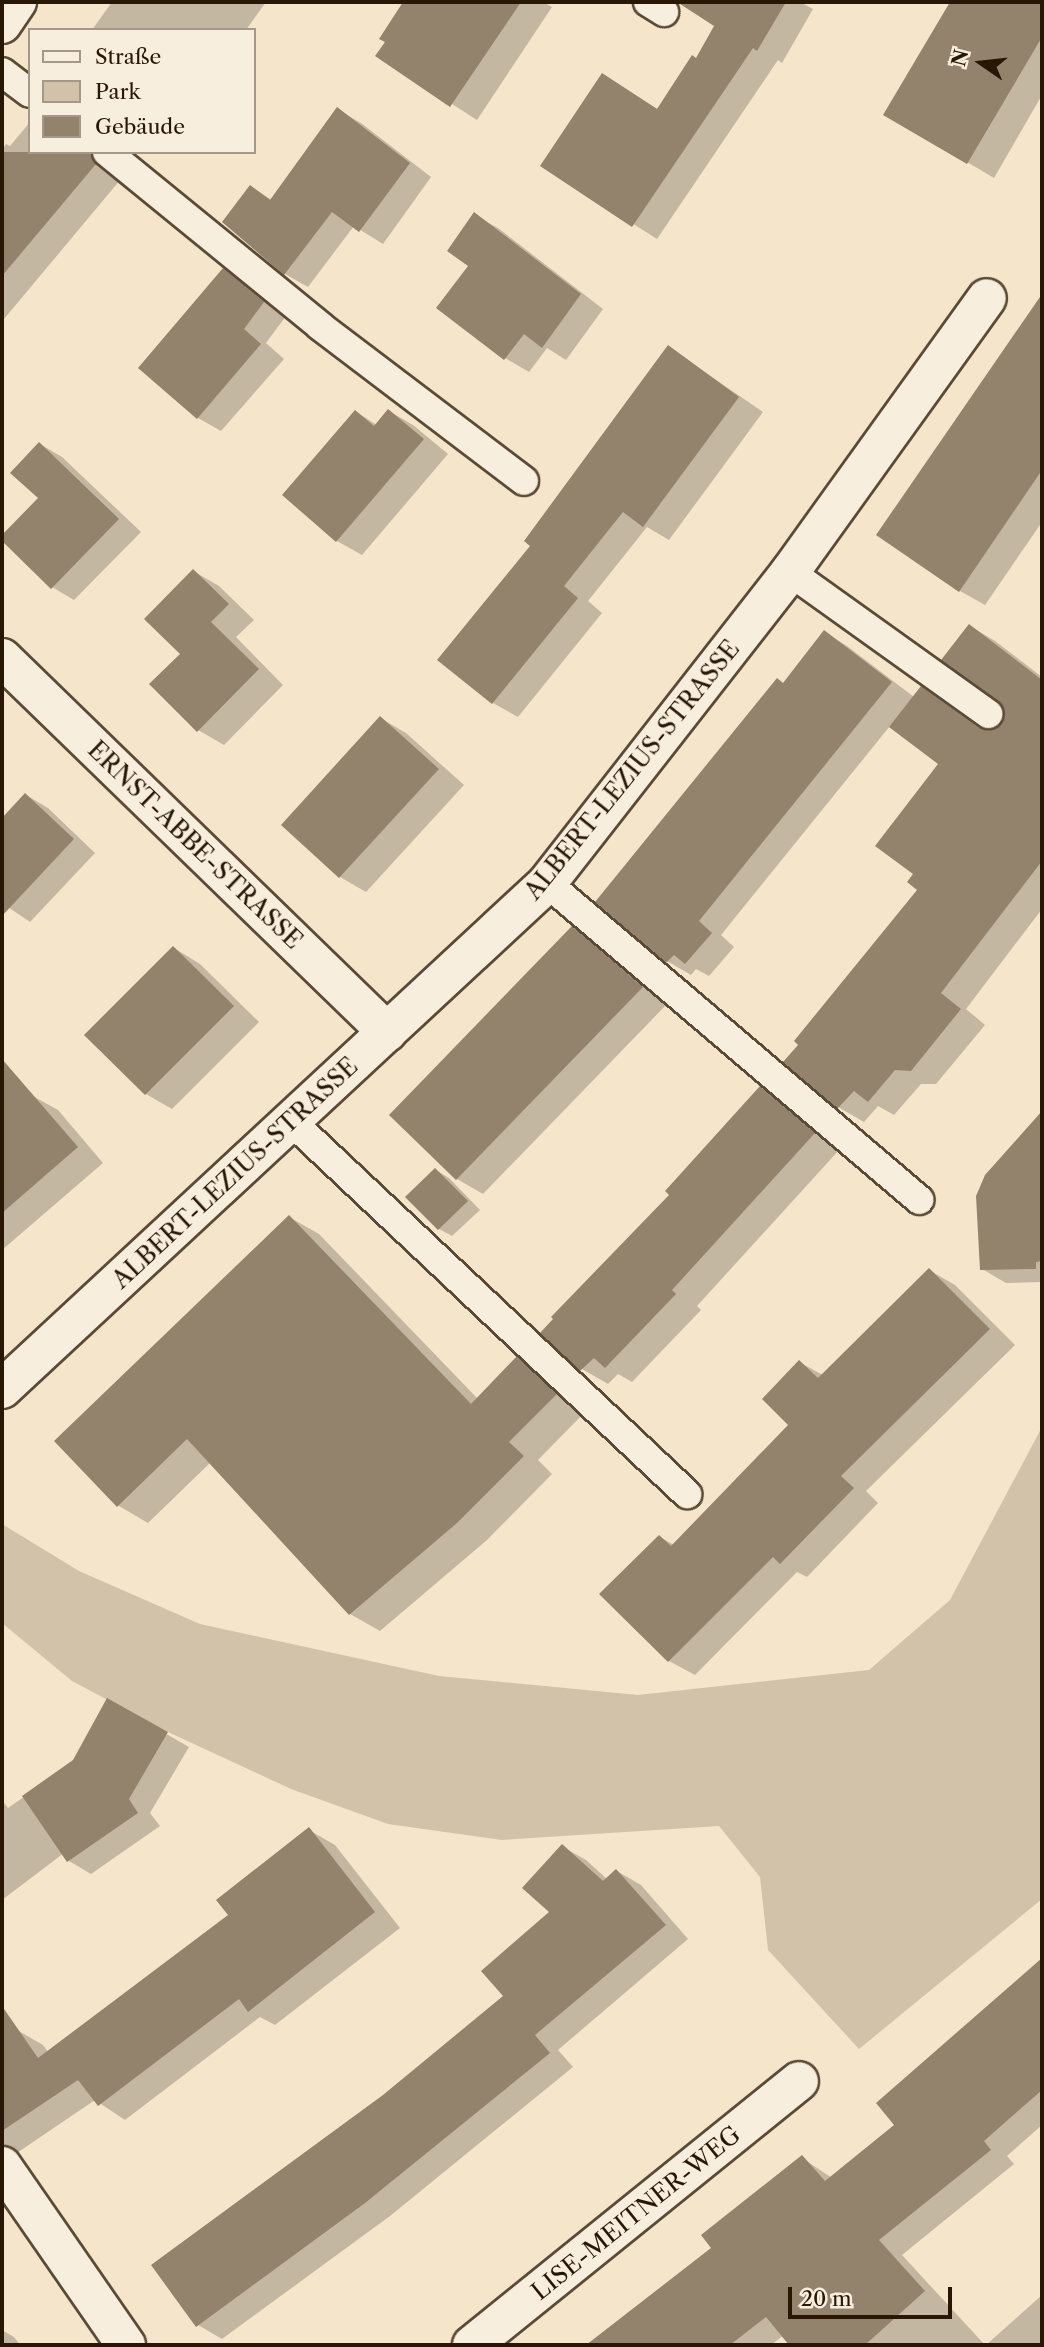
<!DOCTYPE html>
<html>
<head>
<meta charset="utf-8">
<style>
  body { margin:0 }
  #map { position:relative; width:1044px; height:2347px; overflow:hidden; background:#f5e5cb; font-family:"Libre Caslon Text",serif }
  div>[style] { position:absolute }
  .green>* { inset:0; background:#d2c2a9 }
  .shadow>* { inset:0; background:#0003 }
  .building>* { inset:0; background:#93826c }
  .roads { filter:drop-shadow(2px 0 #5b4a36) drop-shadow(-2px 0 #5b4a36) drop-shadow(0 2px #5b4a36) drop-shadow(0 -2px #5b4a36) }
  .service>* { height:28px; margin:-14px; padding:0 14px; transform-origin:14px; border-radius:14px; background:#f8eedd }
  .minor>* { height:38px; margin:-19px; padding:0 19px; transform-origin:19px; border-radius:19px; background:#f8eedd }
  span { translate:-50% -50%; white-space:nowrap; text-align:center; line-height:1.15; -webkit-text-stroke:5px #f8eedd; paint-order:stroke }
  .street-label { font-size:24px; color:#281705 }
  .frame { position:absolute; inset:0; border:4px solid #281705; pointer-events:none }
  .legend { position:absolute; left:28px; top:28px; width:228px; height:126px; box-sizing:border-box; background:#f8eedd; border:2px solid #a59887; margin:0; padding:9px 12px; list-style:none; font-size:21px; color:#281705 }
  .legend li { display:flex; align-items:center; gap:14px; height:35px }
  .legend b { width:35px; border:2px solid #a59887 }
  .north { position:absolute; left:946px; top:28px; width:70px; height:70px; -webkit-text-stroke:5px #f8eedd; paint-order:stroke; rotate:284deg; font-size:19px; font-weight:700; line-height:28px; text-align:center; color:#281705 }
  .north::after { content:''; display:block; margin:auto; width:24px; height:32px; background:#281705; clip-path:polygon(50% 0,100% 100%,50% 72%,0 100%) }
  .scale { position:absolute; left:788px; top:2287px; width:164px; height:32px; box-sizing:border-box; border:4px solid #281705; border-top:0; padding-left:9px; font-size:21px; line-height:24px; white-space:nowrap; color:#281705; -webkit-text-stroke:5px #f8eedd; paint-order:stroke }
</style>
</head>
<body>
<div id="map">
  <div class="green">
    <div style="clip-path:polygon(1042px 1427px,1042px 1899px,859px 2049px,768px 1950px,760px 1877px,719px 1826px,502px 1840px,388px 1824px,291px 1789px,168px 1732px,72px 1681px,2px 1623px,2px 1524px,79px 1571px,200px 1624px,439px 1676px,638px 1695px,869px 1670px,950px 1600px)"></div>
  </div>
  <div class="shadow">
    <div style="clip-path:polygon(112px 2px,266px 2px,246px 30px,92px 30px)"></div>
    <div style="clip-path:polygon(405px 2px,543px 2px,552px 7px,477px 120px,377px 56px,387px 42px,381px 38px)"></div>
    <div style="clip-path:polygon(731px 2px,800px 2px,813px 9px,782px 63px,778px 60px,657px 239px,542px 166px,603px 75px,659px 110px,697px 60px)"></div>
    <div style="clip-path:polygon(952px 2px,1042px 2px,1042px 95px,994px 178px,886px 114px)"></div>
    <div style="clip-path:polygon(338px 110px,361px 123px,431px 177px,383px 244px,354px 226px,308px 287px,285px 274px,225px 222px,251px 187px,272px 200px)"></div>
    <div style="clip-path:polygon(30px 122px,30px 152px,126px 152px,121px 179px,4px 319px,2px 150px,6px 144px,10px 146px)"></div>
    <div style="clip-path:polygon(474px 215px,498px 228px,603px 309px,566px 360px,547px 348px,529px 372px,505px 358px,471px 266px)"></div>
    <div style="clip-path:polygon(223px 270px,247px 284px,286px 316px,266px 343px,284px 359px,221px 431px,198px 418px)"></div>
    <div style="clip-path:polygon(1031px 314px,1042px 321px,1042px 522px,985px 605px,960px 591px)"></div>
    <div style="clip-path:polygon(668px 347px,763px 412px,669px 540px,647px 527px,588px 601px,602px 613px,518px 717px,493px 703px)"></div>
    <div style="clip-path:polygon(389px 411px,413px 425px,448px 454px,362px 555px,337px 541px,285px 495px,356px 412px,377px 425px)"></div>
    <div style="clip-path:polygon(40px 444px,62px 457px,141px 532px,74px 600px,52px 587px,2px 539px,40px 498px)"></div>
    <div style="clip-path:polygon(193px 571px,219px 586px,254px 620px,236px 637px,283px 685px,224px 745px,198px 730px,182px 654px)"></div>
    <div style="clip-path:polygon(970px 626px,995px 641px,1042px 677px,1042px 909px,966px 1009px,985px 1025px,936px 1084px,921px 1084px,894px 1115px,878px 1106px,864px 1122px,838px 1107px,919px 890px,915px 874px,940px 764px,890px 726px,721px 935px,734px 947px,709px 976px,696px 969px,691px 975px,667px 961px,784px 684px,824px 632px,847px 646px,914px 697px,921px 689px,984px 730px,995px 731px,1004px 724px,1005px 707px)"></div>
    <div style="clip-path:polygon(380px 718px,406px 733px,464px 785px,366px 892px,340px 877px,283px 825px)"></div>
    <div style="clip-path:polygon(26px 795px,48px 808px,95px 853px,30px 922px,2px 903px,2px 820px)"></div>
    <div style="clip-path:polygon(573px 929px,599px 944px,668px 1003px,483px 1194px,457px 1179px)"></div>
    <div style="clip-path:polygon(174px 948px,200px 964px,259px 1022px,172px 1109px,146px 1094px)"></div>
    <div style="clip-path:polygon(760px 1089px,787px 1104px,840px 1149px,697px 1306px,701px 1310px,632px 1382px,618px 1374px,608px 1384px,582px 1369px,672px 1195px)"></div>
    <div style="clip-path:polygon(15px 1095px,31px 1095px,58px 1110px,103px 1163px,2px 1250px,2px 1106px)"></div>
    <div style="clip-path:polygon(1033px 1124px,1042px 1129px,1042px 1282px,1006px 1283px,982px 1269px)"></div>
    <div style="clip-path:polygon(436px 1170px,449px 1178px,480px 1210px,452px 1236px,439px 1229px)"></div>
    <div style="clip-path:polygon(289px 1217px,319px 1234px,478px 1399px,517px 1359px,546px 1376px,585px 1412px,538px 1460px,552px 1474px,487px 1540px,380px 1631px,350px 1614px,211px 1462px,148px 1523px,119px 1506px,56px 1441px)"></div>
    <div style="clip-path:polygon(929px 1270px,955px 1285px,1015px 1345px,866px 1491px,878px 1503px,807px 1577px,797px 1572px,695px 1675px,669px 1661px,660px 1537px,674px 1545px,791px 1425px,799px 1362px,823px 1375px)"></div>
    <div style="clip-path:polygon(107px 1700px,189px 1747px,150px 1813px,160px 1826px,91px 1874px,69px 1861px,64px 1853px,2px 1900px,2px 1800px,8px 1808px,75px 1761px)"></div>
    <div style="clip-path:polygon(309px 1830px,335px 1845px,400px 1928px,275px 2025px,260px 2017px,125px 2120px,95px 2100px,8px 2159px,2px 2155px,2px 2040px,17px 2030px,43px 2045px,48px 2052px,230px 1915px)"></div>
    <div style="clip-path:polygon(563px 1847px,586px 1860px,607px 1879px,617px 1871px,641px 1885px,688px 1939px,558px 2050px,573px 2067px,390px 2216px,222px 2339px,198px 2325px,384px 2096px,506px 1996px,551px 1912px)"></div>
    <div style="clip-path:polygon(1042px 1960px,1042px 2125px,1007px 2156px,1014px 2164px,902px 2255px,985px 2345px,792px 2345px,784px 2335px,771px 2345px,589px 2345px,713px 2248px,802px 2158px,832px 2178px,897px 2125px,879px 2103px)"></div>
    <div style="clip-path:polygon(1042px 2295px,1042px 2345px,986px 2345px)"></div>
    <div style="clip-path:polygon(2px 2330px,14px 2337px,20px 2345px,2px 2345px)"></div>
  </div>
  <div class="building">
    <div style="clip-path:polygon(403px 2px,521px 2px,450px 107px,375px 56px,385px 42px,379px 39px)"></div>
    <div style="clip-path:polygon(677px 2px,786px 2px,757px 51px,753px 48px,632px 227px,540px 166px,602px 73px,657px 109px,692px 55px,696px 58px,714px 26px)"></div>
    <div style="clip-path:polygon(950px 2px,1042px 2px,1042px 37px,967px 164px,883px 115px)"></div>
    <div style="clip-path:polygon(337px 107px,410px 163px,359px 232px,332px 212px,284px 275px,222px 222px,250px 185px,270px 200px)"></div>
    <div style="clip-path:polygon(2px 152px,91px 152px,96px 164px,2px 276px)"></div>
    <div style="clip-path:polygon(474px 212px,581px 294px,542px 348px,524px 334px,504px 360px,436px 308px,468px 266px,447px 251px)"></div>
    <div style="clip-path:polygon(223px 268px,264px 302px,244px 329px,261px 344px,197px 419px,138px 368px)"></div>
    <div style="clip-path:polygon(1042px 294px,1042px 470px,959px 592px,876px 535px)"></div>
    <div style="clip-path:polygon(668px 345px,739px 397px,643px 527px,623px 512px,564px 586px,578px 598px,492px 704px,437px 660px,530px 546px,524px 541px)"></div>
    <div style="clip-path:polygon(388px 409px,424px 439px,336px 542px,282px 495px,355px 410px,374px 426px)"></div>
    <div style="clip-path:polygon(39px 442px,119px 519px,51px 589px,2px 541px,2px 535px,38px 498px,10px 473px)"></div>
    <div style="clip-path:polygon(193px 569px,229px 604px,211px 622px,259px 669px,197px 732px,149px 684px,180px 654px,144px 619px)"></div>
    <div style="clip-path:polygon(969px 624px,1042px 680px,1042px 861px,941px 993px,961px 1009px,911px 1071px,895px 1070px,868px 1102px,854px 1091px,837px 1109px,783px 1062px,798px 1045px,794px 1041px,917px 890px,907px 882px,913px 874px,875px 846px,938px 764px,889px 727px,921px 686px,979px 728px,994px 729px,1002px 723px,1003px 708px,998px 701px,941px 660px)"></div>
    <div style="clip-path:polygon(824px 630px,892px 682px,699px 921px,712px 933px,685px 964px,674px 955px,666px 963px,595px 902px,777px 678px,783px 683px)"></div>
    <div style="clip-path:polygon(380px 716px,439px 769px,339px 878px,281px 825px)"></div>
    <div style="clip-path:polygon(25px 793px,74px 839px,2px 916px,2px 818px)"></div>
    <div style="clip-path:polygon(572px 926px,643px 987px,456px 1180px,389px 1115px)"></div>
    <div style="clip-path:polygon(173px 946px,234px 1006px,145px 1095px,84px 1035px)"></div>
    <div style="clip-path:polygon(2px 1059px,78px 1147px,2px 1213px)"></div>
    <div style="clip-path:polygon(760px 1086px,815px 1133px,672px 1290px,676px 1294px,605px 1368px,594px 1358px,580px 1371px,540px 1333px,553px 1319px,551px 1317px,669px 1195px,665px 1191px)"></div>
    <div style="clip-path:polygon(1042px 1111px,1042px 1261px,1036px 1262px,1036px 1269px,980px 1270px,976px 1196px,985px 1175px)"></div>
    <div style="clip-path:polygon(435px 1168px,468px 1201px,438px 1230px,405px 1197px)"></div>
    <div style="clip-path:polygon(289px 1215px,471px 1404px,517px 1356px,557px 1394px,509px 1442px,524px 1456px,457px 1523px,349px 1615px,187px 1439px,117px 1507px,54px 1441px)"></div>
    <div style="clip-path:polygon(929px 1268px,990px 1329px,841px 1476px,854px 1488px,780px 1564px,773px 1557px,668px 1662px,599px 1594px,659px 1535px,671px 1546px,788px 1425px,762px 1399px,799px 1360px,818px 1378px)"></div>
    <div style="clip-path:polygon(107px 1698px,168px 1732px,129px 1799px,138px 1813px,67px 1862px,22px 1796px,73px 1760px)"></div>
    <div style="clip-path:polygon(309px 1827px,375px 1912px,248px 2012px,239px 1999px,98px 2106px,78px 2080px,2px 2131px,2px 2006px,38px 2058px,228px 1915px,216px 1900px)"></div>
    <div style="clip-path:polygon(562px 1844px,603px 1881px,616px 1869px,666px 1925px,535px 2035px,550px 2053px,365px 2203px,196px 2327px,151px 2265px,383px 2095px,503px 1996px,481px 1971px,549px 1912px,522px 1888px)"></div>
    <div style="clip-path:polygon(1042px 1958px,1042px 2090px,984px 2141px,991px 2150px,879px 2240px,925px 2291px,865px 2345px,789px 2345px,766px 2317px,730px 2345px,586px 2345px,711px 2248px,701px 2235px,802px 2155px,825px 2181px,894px 2125px,876px 2103px)"></div>
  </div>
  <div class="roads">
    <div class="service">
      <div style="left:648px;top:2px;width:19px;rotate:32deg"></div>
      <div style="left:2px;top:72px;width:35px;rotate:37deg"></div>
      <div style="left:107px;top:152px;width:275px;rotate:39.2deg"></div>
      <div style="left:320px;top:326px;width:256px;rotate:37.2deg"></div>
      <div style="left:790px;top:572px;width:244px;rotate:35.6deg"></div>
      <div style="left:547px;top:883px;width:489px;rotate:40.4deg"></div>
      <div style="left:292px;top:1122px;width:543px;rotate:43.28deg"></div>
    </div>
    <div class="minor">
      <div style="left:2px;top:24px;width:27px;rotate:-56deg"></div>
      <div style="left:2px;top:658px;width:537px;rotate:44.17deg"></div>
      <div style="left:2px;top:1389px;width:744px;rotate:-42.87deg"></div>
      <div style="left:547px;top:883px;width:395px;rotate:-52deg"></div>
      <div style="left:790px;top:572px;width:337px;rotate:-54.3deg"></div>
      <div style="left:2px;top:2166px;width:218px;rotate:55.3deg"></div>
      <div style="left:472px;top:2345px;width:420px;rotate:-38.9deg"></div>
    </div>
  </div>
  <div class="street-label">
    <span style="left:632px;top:770px;rotate:-51deg">ALBERT-LEZIUS-STRASSE</span>
    <span style="left:195px;top:845px;rotate:44deg">ERNST-ABBE-STRASSE</span>
    <span style="left:235px;top:1173px;rotate:-43deg">ALBERT-LEZIUS-STRASSE</span>
    <span style="left:636px;top:2213px;rotate:-39deg">LISE-MEITNER-WEG</span>
  </div>
  <div class="frame"></div>
  <ul class="legend">
  <li><b style="height:9px;background:#f8eedd"></b>Straße</li>
  <li><b style="height:19px;background:#d2c2a9"></b>Park</li>
  <li><b style="height:19px;background:#93826c"></b>Gebäude</li>
  </ul>
  <div class="north">N</div>
  <div class="scale">20 m</div>
</div>
</body>
</html>
